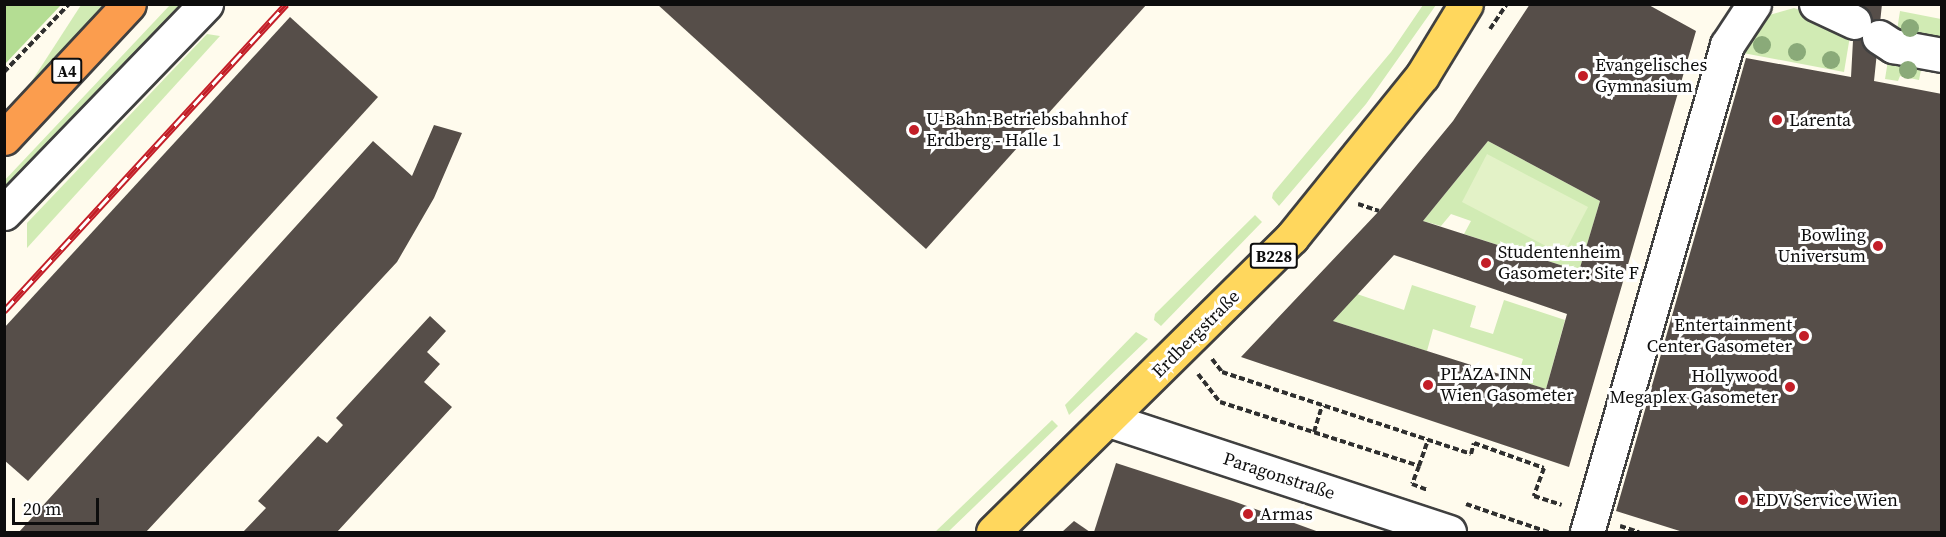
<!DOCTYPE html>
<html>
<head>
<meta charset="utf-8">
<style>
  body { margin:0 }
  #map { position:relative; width:1946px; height:537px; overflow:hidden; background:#fffbed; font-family:"Source Serif 4",serif }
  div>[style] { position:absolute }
  .green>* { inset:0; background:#d1ebb4 }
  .forest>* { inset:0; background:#b4dd93 }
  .pitch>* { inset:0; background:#e3f2c7 }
  .building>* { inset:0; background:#564e49 }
  .path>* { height:4px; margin-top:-2px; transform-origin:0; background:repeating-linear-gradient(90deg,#2f2f2f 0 6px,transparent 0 9px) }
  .roads { filter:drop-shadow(2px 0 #404040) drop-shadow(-2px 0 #404040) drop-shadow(0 2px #404040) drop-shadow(0 -2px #404040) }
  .minor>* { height:33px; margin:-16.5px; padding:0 16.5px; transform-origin:16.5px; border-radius:16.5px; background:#fff }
  .major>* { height:33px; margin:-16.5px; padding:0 16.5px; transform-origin:16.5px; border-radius:16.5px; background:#ffd75d }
  .highway>* { height:33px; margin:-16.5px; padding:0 16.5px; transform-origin:16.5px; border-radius:16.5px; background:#fb9d4e }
  .rail>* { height:7px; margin-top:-3.5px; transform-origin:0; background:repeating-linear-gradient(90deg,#fff 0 14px,#c31e27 0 28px); box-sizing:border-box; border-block:2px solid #c31e27 }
  .trees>* { width:18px; height:18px; margin:-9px; border-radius:50%; background:#8aaa79 }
  .dots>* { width:16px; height:16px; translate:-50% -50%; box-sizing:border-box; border:3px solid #fff; border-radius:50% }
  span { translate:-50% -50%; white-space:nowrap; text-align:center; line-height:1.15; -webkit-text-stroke:6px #fff; paint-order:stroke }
  .shield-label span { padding:2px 4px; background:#fff; border:2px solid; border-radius:4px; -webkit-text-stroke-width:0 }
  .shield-label { font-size:16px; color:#0d0d0d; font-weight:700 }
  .poi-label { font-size:18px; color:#0d0d0d }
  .left { translate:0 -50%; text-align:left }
  .right { translate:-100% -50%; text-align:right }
  .street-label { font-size:18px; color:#0d0d0d }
  .frame { position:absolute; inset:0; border:6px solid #0d0d0d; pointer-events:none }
  .scale { position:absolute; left:12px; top:498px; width:87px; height:27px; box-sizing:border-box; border:3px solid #0d0d0d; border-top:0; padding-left:8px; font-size:18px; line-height:21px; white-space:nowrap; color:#0d0d0d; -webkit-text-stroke:4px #fff; paint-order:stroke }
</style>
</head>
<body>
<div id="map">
  <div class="green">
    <div style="clip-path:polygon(81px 5px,106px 5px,26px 90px)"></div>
    <div style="clip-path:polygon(170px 5px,192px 5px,5px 201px,4px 181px)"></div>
    <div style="clip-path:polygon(1423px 5px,1436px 5px,1366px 104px,1279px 206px,1272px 198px,1273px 193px,1391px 52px)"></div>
    <div style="clip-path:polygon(1794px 8px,1812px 14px,1850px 36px,1844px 72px,1743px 53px,1749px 31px,1762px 17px)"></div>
    <div style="clip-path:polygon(1900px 11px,1941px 19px,1941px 45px,1896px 37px)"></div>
    <div style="clip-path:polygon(207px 34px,220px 36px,27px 248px,27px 223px)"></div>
    <div style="clip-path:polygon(1889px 54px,1923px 60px,1919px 80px,1900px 76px,1898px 81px,1885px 79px)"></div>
    <div style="clip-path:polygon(1488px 141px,1600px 201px,1579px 271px,1464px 234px,1471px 221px,1451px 214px,1441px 226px,1423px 221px)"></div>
    <div style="clip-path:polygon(1255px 215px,1262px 222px,1161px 326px,1154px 320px,1155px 314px)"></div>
    <div style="clip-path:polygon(1412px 285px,1476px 306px,1470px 327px,1493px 334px,1504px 300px,1565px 320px,1546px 389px,1517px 380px,1523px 359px,1433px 329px,1427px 351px,1333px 321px,1357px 294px,1404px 310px)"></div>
    <div style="clip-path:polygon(1136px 332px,1148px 339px,1069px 415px,1065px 405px)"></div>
    <div style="clip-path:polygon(1052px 420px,1058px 426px,948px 532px,935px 532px)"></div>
  </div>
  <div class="forest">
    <div style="clip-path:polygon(5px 4px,61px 5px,5px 64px,4px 5px)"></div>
  </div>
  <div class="pitch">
    <div style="clip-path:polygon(1487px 154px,1588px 207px,1563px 255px,1462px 202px)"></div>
  </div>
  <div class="building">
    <div style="clip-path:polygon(657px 4px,1147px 4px,926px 249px)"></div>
    <div style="clip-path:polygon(evenodd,1530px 4px,1647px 4px,1696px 31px,1569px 467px,1241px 357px,1379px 211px,1453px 121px,1530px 4px,1488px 141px,1600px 201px,1579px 271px,1423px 221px,1488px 141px,1530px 4px,1394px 255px,1567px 314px,1546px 389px,1333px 321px,1394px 255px)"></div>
    <div style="clip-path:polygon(1855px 4px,1882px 4px,1874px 81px,1942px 94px,1942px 532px,1683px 532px,1616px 511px,1746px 58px,1851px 77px)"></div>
    <div style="clip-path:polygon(290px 17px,378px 97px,28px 481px,4px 460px,4px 328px)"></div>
    <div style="clip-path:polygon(434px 125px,462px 133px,434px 198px,397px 262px,146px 532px,19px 532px,373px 141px,412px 176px)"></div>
    <div style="clip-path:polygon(430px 316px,446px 331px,427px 352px,440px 364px,424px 382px,452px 407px,337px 532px,243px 532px,266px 508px,258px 501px,318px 436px,327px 443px,343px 425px,336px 418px)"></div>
    <div style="clip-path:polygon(1116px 463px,1233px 501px,1319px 532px,1094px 532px)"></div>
    <div style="clip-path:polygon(1074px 521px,1090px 532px,1062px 532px)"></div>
  </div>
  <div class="path">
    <div style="left:1490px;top:29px;width:30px;rotate:-56deg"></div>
    <div style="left:4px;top:72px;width:94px;rotate:-46.3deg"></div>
    <div style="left:1358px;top:204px;width:22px;rotate:18deg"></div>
    <div style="left:1212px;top:359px;width:16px;rotate:52deg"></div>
    <div style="left:1222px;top:372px;width:262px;rotate:18.2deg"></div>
    <div style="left:1471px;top:454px;width:11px;rotate:-75deg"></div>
    <div style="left:1474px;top:443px;width:74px;rotate:19.7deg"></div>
    <div style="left:1544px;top:468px;width:30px;rotate:110deg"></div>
    <div style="left:1534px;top:496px;width:29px;rotate:18deg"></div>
    <div style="left:1198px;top:374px;width:36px;rotate:52deg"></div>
    <div style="left:1220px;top:402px;width:209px;rotate:17.8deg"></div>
    <div style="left:1419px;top:466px;width:19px;rotate:111deg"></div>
    <div style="left:1412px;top:484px;width:17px;rotate:21deg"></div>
    <div style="left:1314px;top:432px;width:28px;rotate:-73deg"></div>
    <div style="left:1419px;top:466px;width:28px;rotate:-71deg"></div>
    <div style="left:1466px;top:504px;width:87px;rotate:18.9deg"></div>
    <div style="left:1620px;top:526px;width:20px;rotate:18deg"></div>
  </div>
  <div class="roads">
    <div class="minor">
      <div style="left:1816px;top:4px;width:42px;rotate:25.3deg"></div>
      <div style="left:1879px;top:37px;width:17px;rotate:33deg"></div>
      <div style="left:1893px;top:46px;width:50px;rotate:10.4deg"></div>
      <div style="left:4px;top:213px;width:291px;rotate:-46deg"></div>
      <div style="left:1109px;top:420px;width:358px;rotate:18.2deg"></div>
      <div style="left:1587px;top:532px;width:507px;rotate:-73.96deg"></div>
      <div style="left:1727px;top:45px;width:49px;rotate:-56.6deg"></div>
    </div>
    <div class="major">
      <div style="left:993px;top:532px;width:420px;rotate:-44.6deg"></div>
      <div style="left:1292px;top:237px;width:207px;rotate:-51.1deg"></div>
      <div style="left:1422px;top:76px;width:84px;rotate:-58.6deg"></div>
    </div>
    <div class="highway">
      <div style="left:4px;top:138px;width:183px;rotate:-47deg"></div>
    </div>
  </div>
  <div class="rail">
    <div style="left:4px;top:311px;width:417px;rotate:-47.4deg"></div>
  </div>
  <div class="trees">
    <div style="left:1910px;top:28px"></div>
    <div style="left:1762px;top:45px"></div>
    <div style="left:1797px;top:52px"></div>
    <div style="left:1831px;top:60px"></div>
    <div style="left:1908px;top:70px"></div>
  </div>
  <div class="dots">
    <div style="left:1583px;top:76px;background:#c31e27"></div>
    <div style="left:1777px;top:120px;background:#c31e27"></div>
    <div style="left:914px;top:130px;background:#c31e27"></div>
    <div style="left:1878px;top:246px;background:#c31e27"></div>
    <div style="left:1486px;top:263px;background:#c31e27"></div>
    <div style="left:1804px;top:336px;background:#c31e27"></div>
    <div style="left:1428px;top:385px;background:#c31e27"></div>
    <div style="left:1790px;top:387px;background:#c31e27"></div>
    <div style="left:1743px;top:500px;background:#c31e27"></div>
    <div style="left:1248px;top:514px;background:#c31e27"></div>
  </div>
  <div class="shield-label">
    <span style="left:67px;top:71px">A4</span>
    <span style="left:1274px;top:256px">B228</span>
  </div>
  <div class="poi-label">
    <span class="left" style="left:1595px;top:76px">Evangelisches<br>Gymnasium</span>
    <span class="left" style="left:926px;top:130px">U-Bahn-Betriebsbahnhof<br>Erdberg - Halle 1</span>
    <span class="left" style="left:1789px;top:120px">Larenta</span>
    <span class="right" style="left:1866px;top:246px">Bowling<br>Universum</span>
    <span class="left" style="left:1498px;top:263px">Studentenheim<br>Gasometer: Site F</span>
    <span class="right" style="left:1792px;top:336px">Entertainment<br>Center Gasometer</span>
    <span class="left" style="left:1440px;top:385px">PLAZA INN<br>Wien Gasometer</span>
    <span class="right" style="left:1778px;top:387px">Hollywood<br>Megaplex Gasometer</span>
    <span class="left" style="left:1755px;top:500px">EDV Service Wien</span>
    <span class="left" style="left:1260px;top:514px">Armas</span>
  </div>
  <div class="street-label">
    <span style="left:1196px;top:334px;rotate:-45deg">Erdbergstraße</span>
    <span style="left:1279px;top:476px;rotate:18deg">Paragonstraße</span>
  </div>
  <div class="frame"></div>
  <div class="scale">20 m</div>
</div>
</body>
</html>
